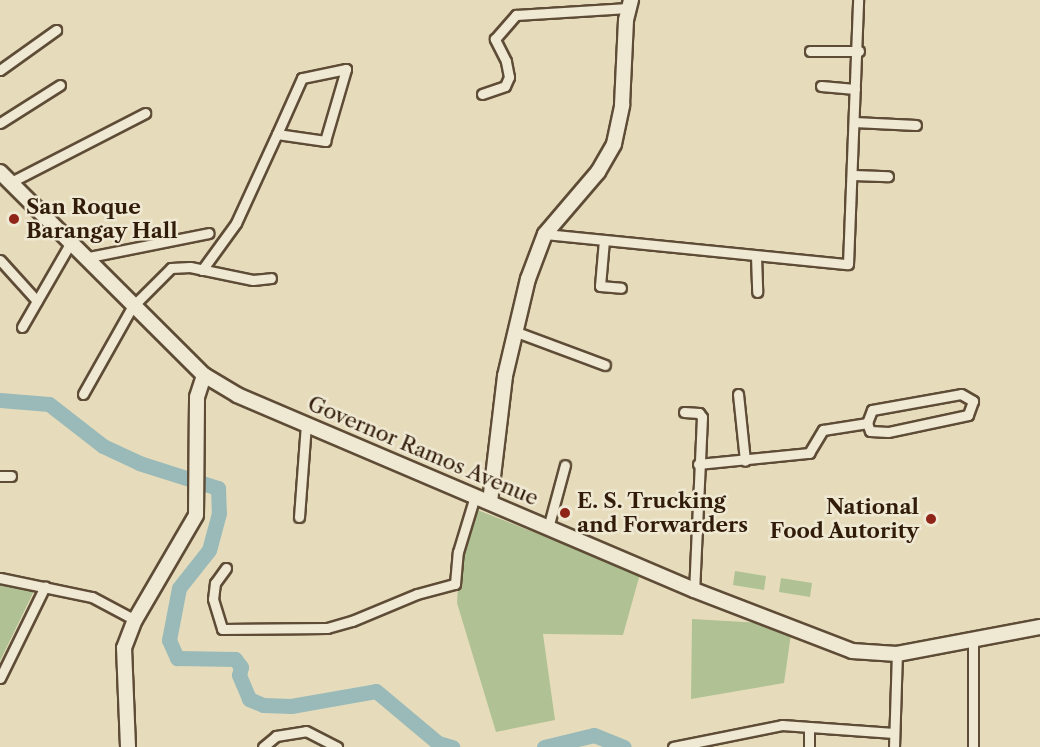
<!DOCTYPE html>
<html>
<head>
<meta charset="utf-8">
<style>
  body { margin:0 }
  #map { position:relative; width:1040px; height:747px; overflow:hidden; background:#e6dcbc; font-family:"Libre Caslon Text",serif }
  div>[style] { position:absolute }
  .green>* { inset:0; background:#b0c294 }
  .river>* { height:15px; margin:-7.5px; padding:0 7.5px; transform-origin:7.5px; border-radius:7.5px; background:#99bab8 }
  .roads { filter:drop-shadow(2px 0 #5e4c36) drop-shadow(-2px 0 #5e4c36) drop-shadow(0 2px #5e4c36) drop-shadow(0 -2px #5e4c36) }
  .street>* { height:9px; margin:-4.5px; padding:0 4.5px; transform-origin:4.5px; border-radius:4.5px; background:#efe8d3 }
  .secondary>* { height:14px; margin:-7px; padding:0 7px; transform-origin:7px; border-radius:7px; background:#efe8d3 }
  .dots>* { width:16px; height:16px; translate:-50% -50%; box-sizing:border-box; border:3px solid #efe8d3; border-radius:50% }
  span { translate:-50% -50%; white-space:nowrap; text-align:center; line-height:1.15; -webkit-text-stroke:5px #efe8d3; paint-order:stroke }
  .poi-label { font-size:21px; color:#311c09; font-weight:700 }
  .left { translate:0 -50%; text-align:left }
  .right { translate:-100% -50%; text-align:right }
  .street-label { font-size:21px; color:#311c09 }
</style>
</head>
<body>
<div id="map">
  <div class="green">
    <div style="clip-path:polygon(475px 509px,640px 574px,623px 635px,543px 634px,555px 720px,496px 732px,457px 603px,460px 554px)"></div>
    <div style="clip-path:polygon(735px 571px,766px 576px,764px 590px,733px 585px)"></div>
    <div style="clip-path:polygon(781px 578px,812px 583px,810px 597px,779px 592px)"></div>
    <div style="clip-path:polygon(0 585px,34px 591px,0 661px)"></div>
    <div style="clip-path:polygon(692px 619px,762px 623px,791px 634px,784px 683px,691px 699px)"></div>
  </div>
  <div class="river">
    <div style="left:0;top:400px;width:49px;rotate:4.7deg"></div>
    <div style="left:49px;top:404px;width:68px;rotate:37.9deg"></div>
    <div style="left:103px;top:446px;width:40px;rotate:25deg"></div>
    <div style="left:139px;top:463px;width:83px;rotate:17.6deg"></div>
    <div style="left:218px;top:488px;width:25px;rotate:88deg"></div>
    <div style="left:219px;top:513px;width:38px;rotate:105deg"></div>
    <div style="left:209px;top:550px;width:48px;rotate:128.3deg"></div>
    <div style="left:179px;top:588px;width:53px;rotate:100.9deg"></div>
    <div style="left:169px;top:640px;width:20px;rotate:66deg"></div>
    <div style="left:177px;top:658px;width:58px;rotate:1deg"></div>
    <div style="left:235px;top:659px;width:10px;rotate:53deg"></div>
    <div style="left:241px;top:667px;width:8px;rotate:104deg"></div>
    <div style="left:239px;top:675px;width:26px;rotate:67deg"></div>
    <div style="left:249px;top:699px;width:15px;rotate:23deg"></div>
    <div style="left:263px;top:705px;width:28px;rotate:2deg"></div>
    <div style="left:291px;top:706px;width:86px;rotate:-10deg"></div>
    <div style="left:376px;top:691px;width:81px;rotate:40deg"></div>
    <div style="left:438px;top:743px;width:15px;rotate:16deg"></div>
    <div style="left:544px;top:747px;width:51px;rotate:-13.5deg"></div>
    <div style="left:594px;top:735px;width:32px;rotate:22deg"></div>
  </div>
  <div class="roads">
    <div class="street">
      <div style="left:810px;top:51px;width:49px"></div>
      <div style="left:0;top:70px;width:69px;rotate:-35.5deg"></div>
      <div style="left:821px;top:86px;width:34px;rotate:5deg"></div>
      <div style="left:482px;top:94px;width:24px;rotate:-19deg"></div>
      <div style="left:505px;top:86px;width:10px;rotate:-66deg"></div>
      <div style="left:509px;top:77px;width:16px;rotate:-101deg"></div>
      <div style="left:506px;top:61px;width:25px;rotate:-117deg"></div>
      <div style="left:495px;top:39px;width:32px;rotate:-49deg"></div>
      <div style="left:516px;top:15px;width:112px;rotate:-3.6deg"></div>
      <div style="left:854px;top:122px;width:62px;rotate:2.8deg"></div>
      <div style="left:0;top:123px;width:71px;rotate:-32.3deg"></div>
      <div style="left:853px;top:175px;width:35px;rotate:2deg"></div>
      <div style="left:11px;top:182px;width:151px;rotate:-27.2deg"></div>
      <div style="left:545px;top:234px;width:304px;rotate:5.7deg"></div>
      <div style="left:848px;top:264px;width:264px;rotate:-87.8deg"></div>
      <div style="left:604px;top:240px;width:46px;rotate:95deg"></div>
      <div style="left:600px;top:286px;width:21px;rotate:5deg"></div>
      <div style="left:756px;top:256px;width:36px;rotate:88deg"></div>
      <div style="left:84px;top:258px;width:127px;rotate:-11.3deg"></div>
      <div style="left:0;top:260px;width:55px;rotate:47.9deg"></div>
      <div style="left:202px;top:270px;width:58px;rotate:-54.1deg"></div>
      <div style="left:236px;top:223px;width:98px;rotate:-65.3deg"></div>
      <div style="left:277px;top:134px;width:49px;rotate:8.3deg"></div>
      <div style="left:325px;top:141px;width:75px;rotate:-73.7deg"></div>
      <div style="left:346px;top:69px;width:45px;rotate:168.4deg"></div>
      <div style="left:302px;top:78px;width:61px;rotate:114.1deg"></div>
      <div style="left:22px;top:327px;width:96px;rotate:-60deg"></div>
      <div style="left:514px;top:331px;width:97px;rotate:20.5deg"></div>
      <div style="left:83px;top:394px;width:100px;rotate:-60.6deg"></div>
      <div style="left:132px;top:307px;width:55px;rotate:-45deg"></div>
      <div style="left:171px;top:268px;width:19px;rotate:-3deg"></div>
      <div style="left:190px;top:267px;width:64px;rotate:11.7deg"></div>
      <div style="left:253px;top:280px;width:18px;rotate:-6deg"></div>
      <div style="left:738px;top:394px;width:67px;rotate:84deg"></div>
      <div style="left:684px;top:412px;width:15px;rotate:4deg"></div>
      <div style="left:699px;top:413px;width:5px;rotate:53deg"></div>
      <div style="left:702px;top:417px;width:173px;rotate:92.6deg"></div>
      <div style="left:698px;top:464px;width:112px;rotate:-5.7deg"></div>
      <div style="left:809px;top:453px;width:27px;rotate:-59deg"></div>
      <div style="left:823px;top:430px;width:45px;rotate:-9deg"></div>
      <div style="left:867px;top:423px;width:14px;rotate:-69deg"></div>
      <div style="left:872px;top:410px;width:90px;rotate:-10.2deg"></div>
      <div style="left:961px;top:394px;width:14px;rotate:30deg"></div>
      <div style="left:973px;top:401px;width:15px;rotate:110deg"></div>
      <div style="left:968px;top:415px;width:82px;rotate:168deg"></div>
      <div style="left:888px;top:432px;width:18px;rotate:-177deg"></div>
      <div style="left:870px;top:431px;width:9px;rotate:-111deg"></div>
      <div style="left:0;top:476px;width:11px"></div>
      <div style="left:299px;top:517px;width:94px;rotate:-85.7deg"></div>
      <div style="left:548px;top:528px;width:65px;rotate:-74.9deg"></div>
      <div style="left:226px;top:568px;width:19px;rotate:126deg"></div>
      <div style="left:215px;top:583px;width:16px;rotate:97deg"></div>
      <div style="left:213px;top:599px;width:31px;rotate:73deg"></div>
      <div style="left:222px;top:629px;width:105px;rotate:-0.5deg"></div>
      <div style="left:327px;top:628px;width:26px;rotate:-16deg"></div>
      <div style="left:352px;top:621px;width:70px;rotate:-22.6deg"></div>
      <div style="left:417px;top:594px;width:39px;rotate:-15deg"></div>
      <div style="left:455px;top:584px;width:32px;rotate:-85deg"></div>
      <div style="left:458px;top:552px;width:59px;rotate:-73.1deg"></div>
      <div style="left:0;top:578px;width:94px;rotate:11.7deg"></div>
      <div style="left:92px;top:597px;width:49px;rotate:28.1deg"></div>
      <div style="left:0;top:678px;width:102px;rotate:-63.9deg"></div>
      <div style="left:263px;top:747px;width:17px;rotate:-40deg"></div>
      <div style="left:276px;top:736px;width:30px;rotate:-9deg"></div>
      <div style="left:306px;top:731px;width:35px;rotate:27deg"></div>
      <div style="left:673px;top:747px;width:111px;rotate:-11.4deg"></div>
      <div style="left:782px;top:725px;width:112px;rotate:4.1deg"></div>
      <div style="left:809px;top:747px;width:20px;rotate:-90deg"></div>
      <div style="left:894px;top:747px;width:93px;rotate:-88.2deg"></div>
      <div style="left:973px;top:747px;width:106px;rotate:-90deg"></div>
    </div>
    <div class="secondary">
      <div style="left:0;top:172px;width:288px;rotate:44.9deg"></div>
      <div style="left:204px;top:375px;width:39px;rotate:31deg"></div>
      <div style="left:237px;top:395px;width:497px;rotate:23.1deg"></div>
      <div style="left:694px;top:590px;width:169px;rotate:21.1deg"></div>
      <div style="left:852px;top:651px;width:45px;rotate:3.8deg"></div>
      <div style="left:897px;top:654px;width:146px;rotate:-10.7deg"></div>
      <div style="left:490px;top:502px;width:127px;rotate:-83.2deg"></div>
      <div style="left:505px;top:376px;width:100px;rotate:-76.7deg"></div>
      <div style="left:528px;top:279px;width:48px;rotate:-69.3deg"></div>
      <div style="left:545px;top:234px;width:82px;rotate:-49.5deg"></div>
      <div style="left:598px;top:172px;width:32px;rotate:-60deg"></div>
      <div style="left:614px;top:144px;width:40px;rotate:-78deg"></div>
      <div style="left:622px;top:105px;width:85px;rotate:-87.3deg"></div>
      <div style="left:626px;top:20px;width:21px;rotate:-76deg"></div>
      <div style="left:128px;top:747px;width:99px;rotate:-92.3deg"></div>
      <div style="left:124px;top:648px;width:30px;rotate:-69deg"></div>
      <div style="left:135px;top:620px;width:121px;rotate:-59.8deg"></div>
      <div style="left:196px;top:515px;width:118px;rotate:-89.5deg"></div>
      <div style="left:197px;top:397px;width:23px;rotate:-72deg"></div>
    </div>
  </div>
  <div class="dots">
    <div style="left:14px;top:219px;background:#8f2418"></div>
    <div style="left:565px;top:513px;background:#8f2418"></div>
    <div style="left:931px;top:519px;background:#8f2418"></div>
  </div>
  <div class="poi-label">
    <span class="left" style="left:26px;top:219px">San Roque<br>Barangay Hall</span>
    <span class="left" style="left:577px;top:513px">E. S. Trucking<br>and Forwarders</span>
    <span class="right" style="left:919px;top:519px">National<br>Food Autority</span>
  </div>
  <div class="street-label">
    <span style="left:423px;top:451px;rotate:23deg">Governor Ramos Avenue</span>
  </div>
</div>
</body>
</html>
